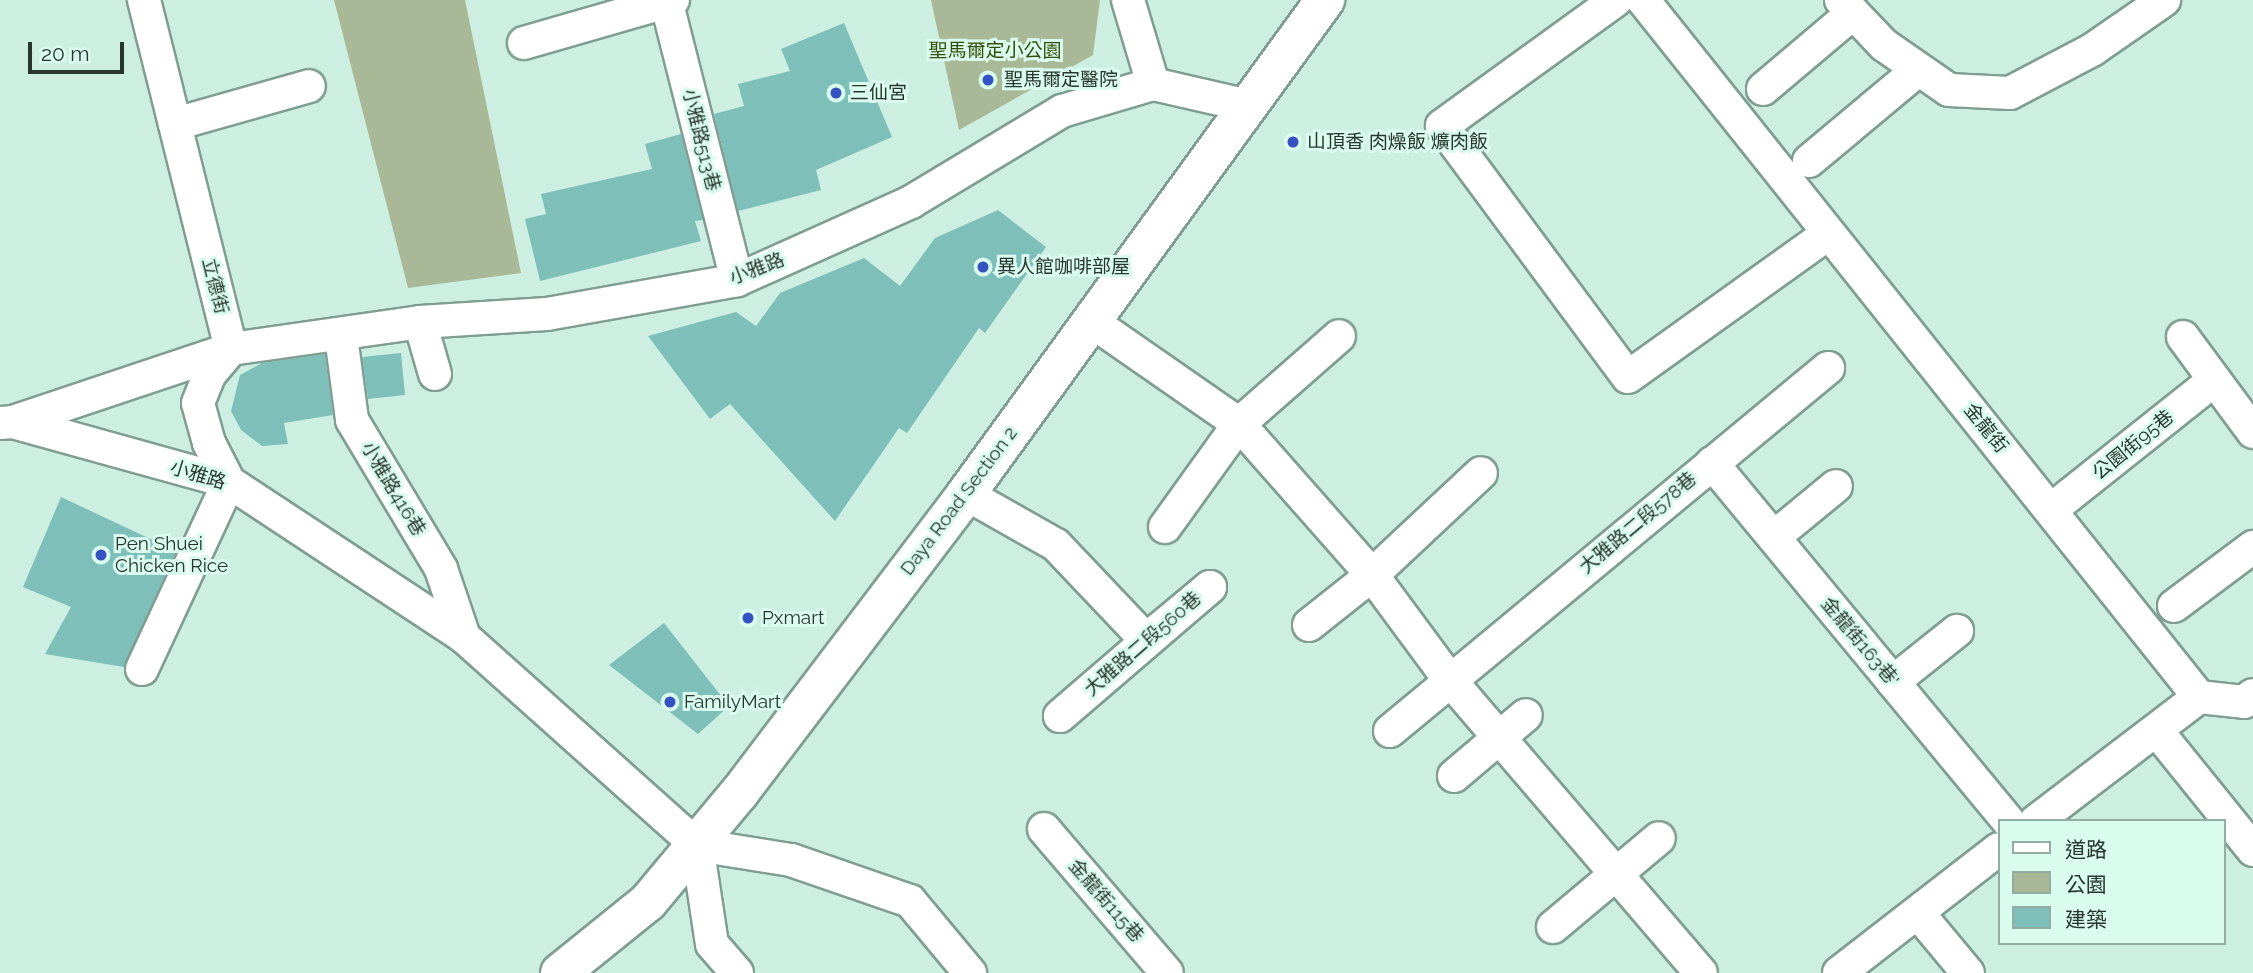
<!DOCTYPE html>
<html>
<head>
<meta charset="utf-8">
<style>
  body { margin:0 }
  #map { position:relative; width:2253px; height:973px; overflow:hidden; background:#cdefe1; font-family:Raleway,"Noto Sans TC",sans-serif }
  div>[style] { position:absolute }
  .green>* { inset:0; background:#a9b997 }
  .building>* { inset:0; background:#7fbfb9 }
  .roads { filter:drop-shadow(2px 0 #7f9e91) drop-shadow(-2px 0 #7f9e91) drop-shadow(0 2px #7f9e91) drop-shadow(0 -2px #7f9e91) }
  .minor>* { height:32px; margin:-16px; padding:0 16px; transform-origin:16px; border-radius:16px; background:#fff }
  .major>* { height:38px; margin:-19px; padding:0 19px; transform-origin:19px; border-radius:19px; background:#fff }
  .dots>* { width:19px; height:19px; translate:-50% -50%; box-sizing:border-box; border:4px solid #dafcee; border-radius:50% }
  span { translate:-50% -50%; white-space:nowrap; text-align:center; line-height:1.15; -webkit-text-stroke:6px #dafcee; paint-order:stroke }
  .park-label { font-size:19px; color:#364e08 }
  .poi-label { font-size:19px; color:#293630 }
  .left { translate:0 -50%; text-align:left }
  .street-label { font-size:19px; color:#293630 }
  .legend { position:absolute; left:1998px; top:819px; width:228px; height:126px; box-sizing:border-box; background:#dafcee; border:2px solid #93ada2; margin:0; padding:9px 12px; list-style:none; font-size:21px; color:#293630 }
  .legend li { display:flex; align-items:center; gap:14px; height:35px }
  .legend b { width:35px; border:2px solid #93ada2 }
  .scale { position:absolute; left:28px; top:42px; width:96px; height:32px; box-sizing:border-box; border:4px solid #293630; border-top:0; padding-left:9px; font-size:21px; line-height:24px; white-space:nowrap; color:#293630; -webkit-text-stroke:5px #dafcee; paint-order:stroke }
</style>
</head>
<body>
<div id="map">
  <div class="green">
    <div style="clip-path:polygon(334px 0,465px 0,521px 273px,408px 288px)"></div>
    <div style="clip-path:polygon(931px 0,1100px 0,1093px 55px,959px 130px)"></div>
  </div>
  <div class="building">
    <div style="clip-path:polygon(844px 23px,892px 137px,816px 170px,821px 190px,738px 211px,714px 114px,744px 106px,738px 84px,790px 71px,781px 49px)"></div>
    <div style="clip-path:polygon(681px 134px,703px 220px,695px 221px,701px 241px,540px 281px,525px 219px,546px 214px,541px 194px,652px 169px,645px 144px)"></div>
    <div style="clip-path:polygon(998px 210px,1046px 247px,985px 333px,979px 328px,907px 433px,899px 428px,835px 521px,730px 404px,710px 419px,648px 336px,736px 312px,756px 326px,780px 293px,864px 258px,900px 286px,935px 238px)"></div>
    <div style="clip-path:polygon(401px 353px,405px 395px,368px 399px,362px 357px)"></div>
    <div style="clip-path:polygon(325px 354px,333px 415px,284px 423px,288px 444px,262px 446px,241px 430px,231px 411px,240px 375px,262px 363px)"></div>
    <div style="clip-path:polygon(61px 497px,176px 551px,124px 667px,45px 654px,71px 607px,23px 587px)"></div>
    <div style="clip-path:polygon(664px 623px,729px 706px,698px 734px,609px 665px)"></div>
  </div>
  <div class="roads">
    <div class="minor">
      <div style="left:666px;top:0;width:289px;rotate:75.8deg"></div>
      <div style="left:1128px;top:0;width:88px;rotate:73.4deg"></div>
      <div style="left:1616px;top:0;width:215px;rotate:144.1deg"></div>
      <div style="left:1442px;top:126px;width:312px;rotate:53.5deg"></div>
      <div style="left:1628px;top:377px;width:246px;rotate:-35.6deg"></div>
      <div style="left:1643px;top:0;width:892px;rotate:51.42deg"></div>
      <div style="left:2199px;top:697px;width:205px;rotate:142.7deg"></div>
      <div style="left:1841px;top:0;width:62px;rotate:46.3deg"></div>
      <div style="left:1884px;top:45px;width:79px;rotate:34.7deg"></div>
      <div style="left:1949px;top:90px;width:61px;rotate:2.8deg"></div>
      <div style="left:2010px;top:93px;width:93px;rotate:-27.7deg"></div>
      <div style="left:2092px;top:50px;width:88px;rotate:-34.8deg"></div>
      <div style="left:524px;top:43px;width:155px;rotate:-16.1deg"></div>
      <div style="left:1763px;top:89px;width:118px;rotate:-40.2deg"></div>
      <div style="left:175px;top:124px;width:139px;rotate:-15.8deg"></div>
      <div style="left:1809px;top:161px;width:142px;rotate:-39.9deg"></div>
      <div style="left:1091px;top:321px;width:180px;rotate:34.8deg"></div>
      <div style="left:1239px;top:424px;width:201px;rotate:48.6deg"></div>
      <div style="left:1372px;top:575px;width:129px;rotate:53.5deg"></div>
      <div style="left:1449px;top:679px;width:387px;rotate:49.4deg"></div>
      <div style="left:420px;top:322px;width:54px;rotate:73.9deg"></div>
      <div style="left:341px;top:336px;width:85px;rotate:82.5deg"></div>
      <div style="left:352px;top:420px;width:174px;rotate:59.1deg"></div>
      <div style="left:441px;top:569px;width:72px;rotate:71.3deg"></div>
      <div style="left:2183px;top:337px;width:118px;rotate:53.6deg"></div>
      <div style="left:13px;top:422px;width:230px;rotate:-18.5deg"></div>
      <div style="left:231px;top:349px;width:360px;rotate:-104deg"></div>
      <div style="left:0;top:423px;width:13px;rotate:-4deg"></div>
      <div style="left:13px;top:422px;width:224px;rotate:15.5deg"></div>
      <div style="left:229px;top:482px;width:282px;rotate:33.4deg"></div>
      <div style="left:464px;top:637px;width:312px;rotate:41.8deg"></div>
      <div style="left:1712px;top:463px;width:465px;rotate:50.4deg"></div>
      <div style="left:966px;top:494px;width:103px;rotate:29.5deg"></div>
      <div style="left:1056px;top:545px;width:131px;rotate:46.5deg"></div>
      <div style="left:1146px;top:640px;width:83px;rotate:-39.6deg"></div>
      <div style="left:1210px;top:587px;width:198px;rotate:139.3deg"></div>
      <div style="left:2052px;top:509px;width:207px;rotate:-38.5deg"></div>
      <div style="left:1165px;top:527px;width:127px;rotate:-54.3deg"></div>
      <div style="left:1239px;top:424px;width:133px;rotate:-41.3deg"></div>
      <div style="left:1774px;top:537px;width:80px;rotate:-39.4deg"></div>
      <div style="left:2174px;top:606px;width:99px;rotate:-36.8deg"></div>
      <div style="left:1309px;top:625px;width:80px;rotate:-38.4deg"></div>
      <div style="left:1372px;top:575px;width:149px;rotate:-43.1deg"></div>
      <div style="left:142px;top:669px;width:206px;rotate:-65.1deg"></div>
      <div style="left:229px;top:482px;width:44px;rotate:-117.1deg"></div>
      <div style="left:209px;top:443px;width:41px;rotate:-105.4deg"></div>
      <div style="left:198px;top:403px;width:31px;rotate:-68deg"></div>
      <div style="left:210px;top:374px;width:33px;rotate:-50deg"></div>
      <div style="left:231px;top:349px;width:191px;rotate:-8.1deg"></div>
      <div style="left:420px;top:322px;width:127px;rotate:-3.6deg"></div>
      <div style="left:547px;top:314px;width:193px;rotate:-10.1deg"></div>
      <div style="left:737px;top:280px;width:191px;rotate:-24.1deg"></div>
      <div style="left:911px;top:202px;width:176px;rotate:-31.1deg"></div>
      <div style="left:1062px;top:111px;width:95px;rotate:-16.5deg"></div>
      <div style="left:1153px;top:84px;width:94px;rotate:12.9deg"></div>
      <div style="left:1893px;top:682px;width:82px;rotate:-38.6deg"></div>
      <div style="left:2199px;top:697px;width:45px;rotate:6.3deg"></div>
      <div style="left:2244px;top:702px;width:11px;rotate:-38deg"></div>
      <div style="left:1390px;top:731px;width:569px;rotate:-39.65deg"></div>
      <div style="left:2157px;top:731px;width:153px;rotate:51.1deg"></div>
      <div style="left:1454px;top:776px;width:94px;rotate:-40.3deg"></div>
      <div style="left:1044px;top:829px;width:189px;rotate:49.5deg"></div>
      <div style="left:697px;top:845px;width:95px;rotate:9.1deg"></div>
      <div style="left:791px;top:860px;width:126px;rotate:19deg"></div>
      <div style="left:910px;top:901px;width:94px;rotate:50.2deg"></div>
      <div style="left:697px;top:845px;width:100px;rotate:81.4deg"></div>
      <div style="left:712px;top:944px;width:38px;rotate:49deg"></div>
      <div style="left:1918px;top:913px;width:78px;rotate:50.2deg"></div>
      <div style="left:1553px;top:927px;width:138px;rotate:-40deg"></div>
      <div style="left:1839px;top:973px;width:202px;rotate:-37.8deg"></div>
    </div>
    <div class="major">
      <div style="left:560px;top:973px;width:113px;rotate:-38.9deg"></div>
      <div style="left:648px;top:902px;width:143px;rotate:-50.1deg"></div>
      <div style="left:740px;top:792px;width:374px;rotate:-52.8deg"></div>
      <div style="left:966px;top:494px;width:611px;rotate:-53.99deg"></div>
    </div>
  </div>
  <div class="dots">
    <div style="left:988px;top:80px;background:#3551c2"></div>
    <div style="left:836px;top:93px;background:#3551c2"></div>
    <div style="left:1293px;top:142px;background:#3551c2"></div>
    <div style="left:983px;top:267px;background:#3551c2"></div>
    <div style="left:101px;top:555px;background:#3551c2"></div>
    <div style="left:748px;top:618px;background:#3551c2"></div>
    <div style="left:670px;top:702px;background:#3551c2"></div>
  </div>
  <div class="park-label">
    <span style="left:995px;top:51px">聖馬爾定小公園</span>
  </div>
  <div class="poi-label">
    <span class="left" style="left:1004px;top:80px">聖馬爾定醫院</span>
    <span class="left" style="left:850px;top:93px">三仙宮</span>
    <span class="left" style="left:1307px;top:142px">山頂香 肉燥飯 爌肉飯</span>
    <span class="left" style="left:997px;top:267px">異人館咖啡部屋</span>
    <span class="left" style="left:115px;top:555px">Pen Shuei<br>Chicken Rice</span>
    <span class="left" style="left:762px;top:618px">Pxmart</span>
    <span class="left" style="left:684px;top:702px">FamilyMart</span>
  </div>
  <div class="street-label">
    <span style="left:701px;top:140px;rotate:76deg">小雅路513巷</span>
    <span style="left:757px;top:269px;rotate:-21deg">小雅路</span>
    <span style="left:215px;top:286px;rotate:76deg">立德街</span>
    <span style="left:1986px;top:428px;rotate:51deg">金龍街</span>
    <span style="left:2133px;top:445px;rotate:-39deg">公園街95巷</span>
    <span style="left:198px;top:475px;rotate:17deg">小雅路</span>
    <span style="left:393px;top:489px;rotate:59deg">小雅路416巷</span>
    <span style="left:959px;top:501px;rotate:-53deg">Daya Road Section 2</span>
    <span style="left:1638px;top:523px;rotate:-40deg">大雅路二段578巷</span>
    <span style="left:1860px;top:642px;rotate:50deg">金龍街163巷'</span>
    <span style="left:1143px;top:644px;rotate:-41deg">大雅路二段560巷</span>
    <span style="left:1106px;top:901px;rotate:49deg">金龍街115巷</span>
  </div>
  <ul class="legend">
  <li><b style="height:9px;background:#fff"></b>道路</li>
  <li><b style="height:19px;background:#a9b997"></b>公園</li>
  <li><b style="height:19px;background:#7fbfb9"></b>建築</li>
  </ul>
  <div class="scale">20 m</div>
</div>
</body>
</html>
